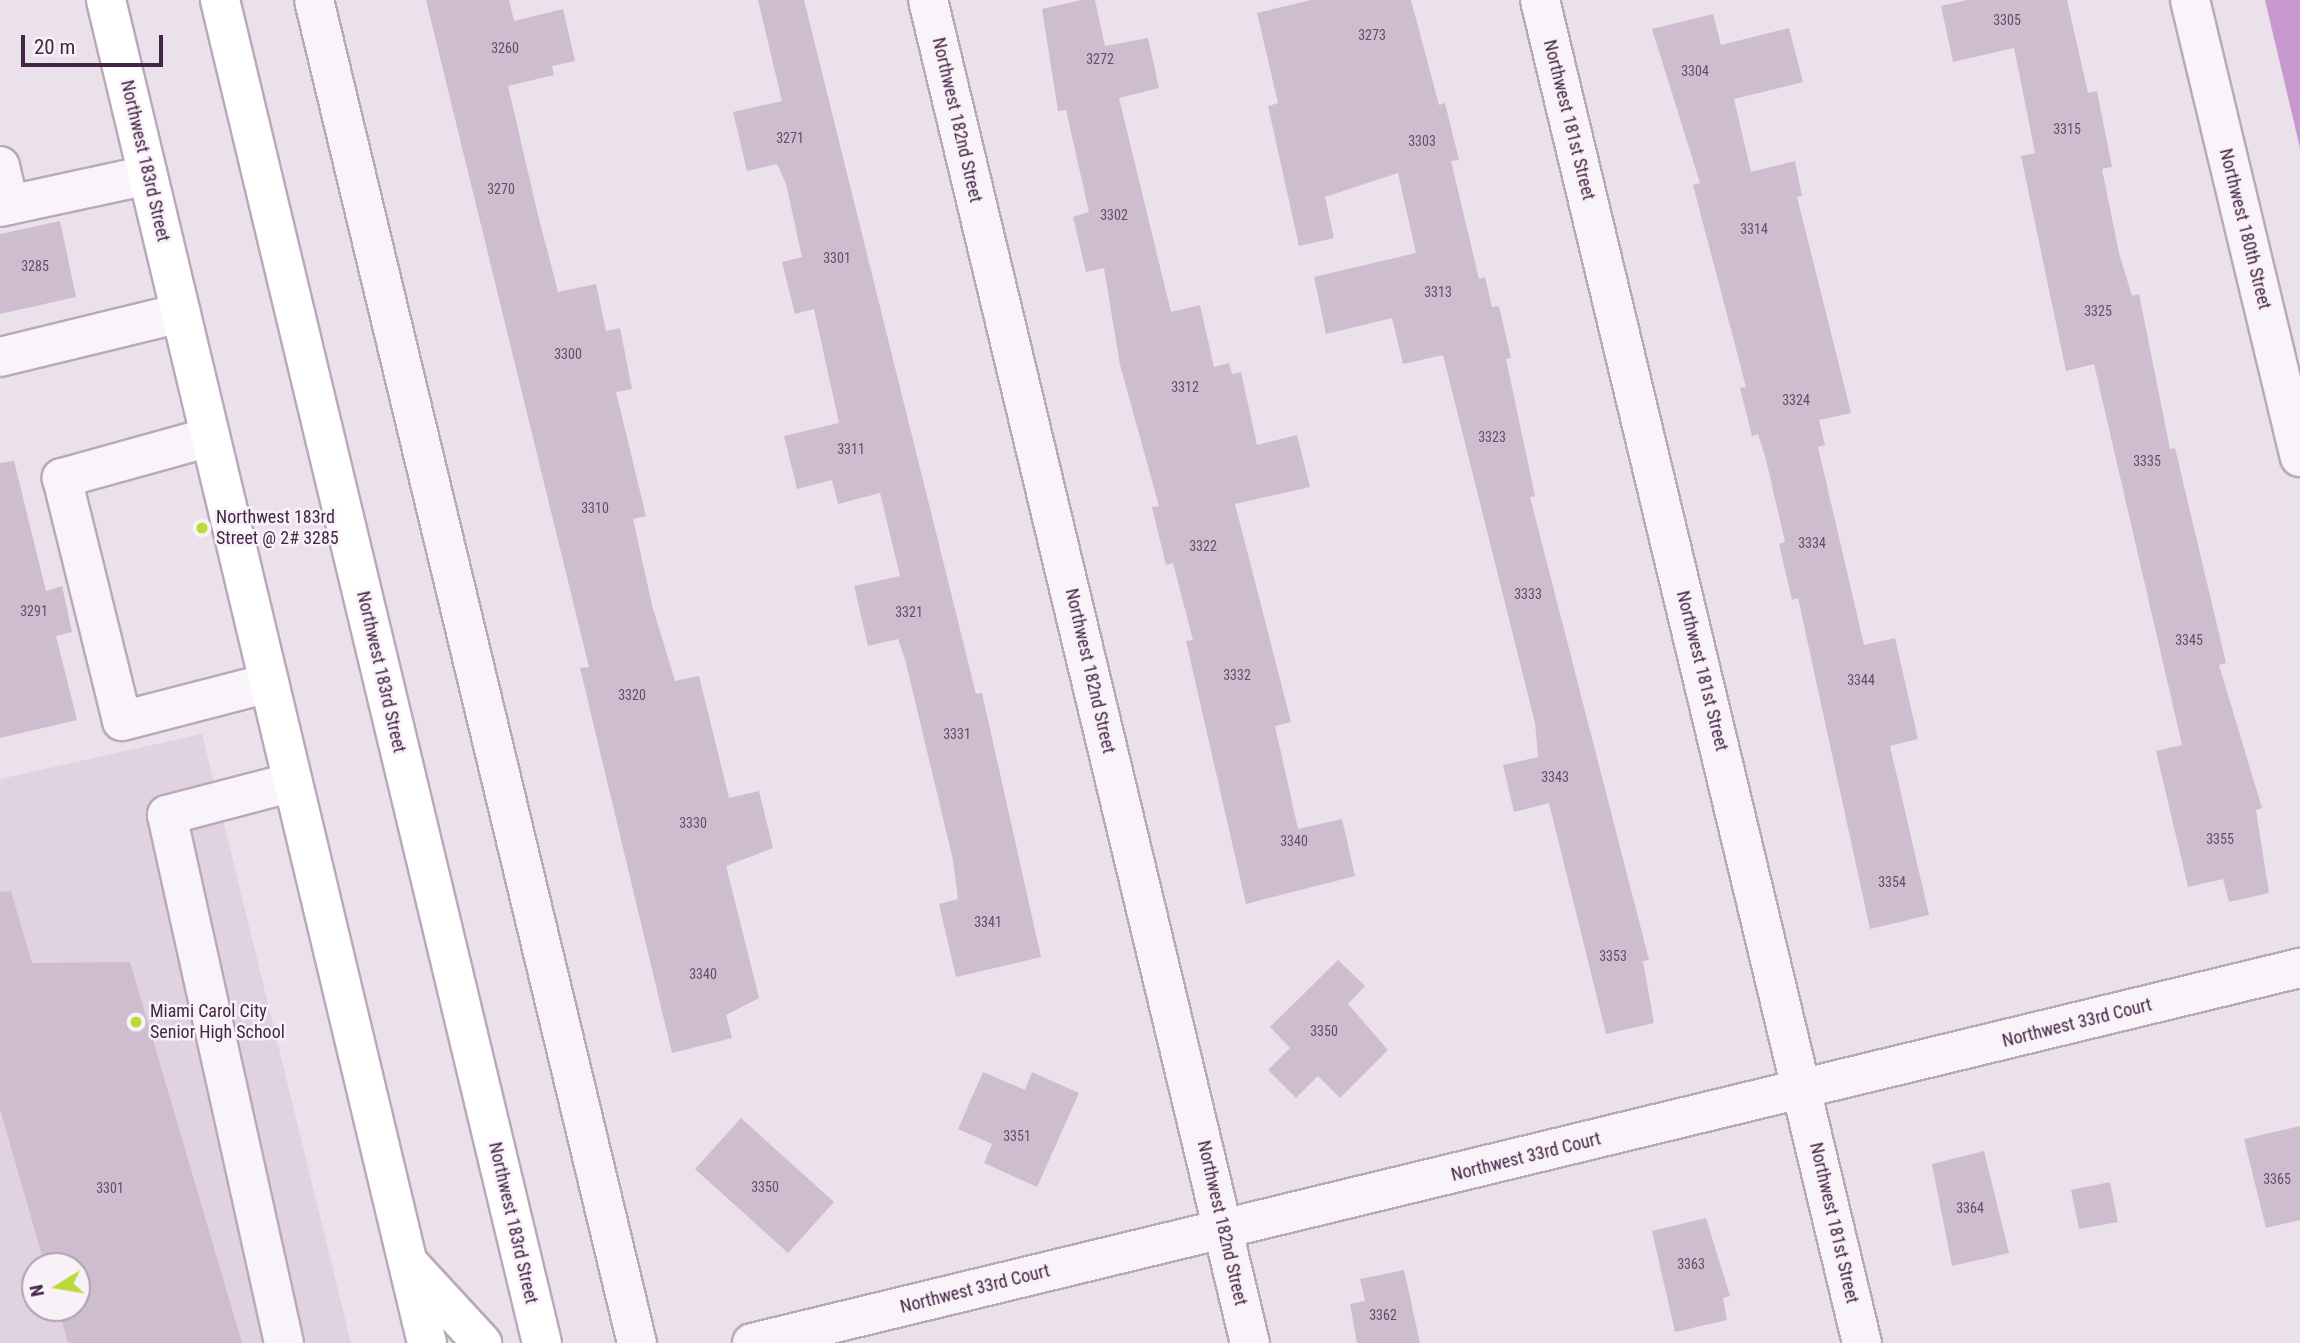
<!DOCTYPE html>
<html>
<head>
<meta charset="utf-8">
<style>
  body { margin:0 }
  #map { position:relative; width:2300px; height:1343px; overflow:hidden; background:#ebe1eb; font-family:"Roboto Condensed",sans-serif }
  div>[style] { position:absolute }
  .built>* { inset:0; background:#e0d2e0 }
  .water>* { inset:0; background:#c799ce }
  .building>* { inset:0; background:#cebdce }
  .roads { filter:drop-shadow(2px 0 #b9a9b9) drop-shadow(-2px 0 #b9a9b9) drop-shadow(0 2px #b9a9b9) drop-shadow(0 -2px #b9a9b9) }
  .minor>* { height:38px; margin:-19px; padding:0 19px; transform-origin:19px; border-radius:19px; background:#f9f4f9 }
  .major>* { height:38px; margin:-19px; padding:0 19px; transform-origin:19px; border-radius:19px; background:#fff }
  .dots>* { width:19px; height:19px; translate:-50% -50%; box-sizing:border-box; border:4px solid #f8f1f8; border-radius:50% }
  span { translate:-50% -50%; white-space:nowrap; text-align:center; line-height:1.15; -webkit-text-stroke:5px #f8f1f8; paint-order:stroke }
  .number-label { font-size:14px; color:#664c66 }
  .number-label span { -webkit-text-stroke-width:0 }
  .street-label { font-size:18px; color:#442744 }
  .poi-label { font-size:18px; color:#442744 }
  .left { translate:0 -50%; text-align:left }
  .north { position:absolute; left:21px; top:1252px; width:70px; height:70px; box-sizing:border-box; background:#f8f1f8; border:2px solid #b0a0b0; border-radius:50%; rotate:259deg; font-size:19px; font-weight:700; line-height:28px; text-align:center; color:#442744 }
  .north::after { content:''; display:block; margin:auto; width:24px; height:32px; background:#b9da3b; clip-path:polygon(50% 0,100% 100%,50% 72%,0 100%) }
  .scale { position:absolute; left:21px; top:35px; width:142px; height:32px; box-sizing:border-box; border:4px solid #442744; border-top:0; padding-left:9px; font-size:21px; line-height:24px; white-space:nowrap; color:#442744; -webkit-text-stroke:5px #f8f1f8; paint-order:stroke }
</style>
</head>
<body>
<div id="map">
  <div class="built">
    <div style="clip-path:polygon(evenodd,202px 734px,351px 1343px,0 1343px,0 779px,202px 734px,35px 1266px,77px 1266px,77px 1308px,35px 1308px,35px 1266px)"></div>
  </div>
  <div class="water">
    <div style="clip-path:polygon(2265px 0,2300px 0,2300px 148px)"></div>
  </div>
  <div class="building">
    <div style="clip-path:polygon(426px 0,509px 0,514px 21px,563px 9px,575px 61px,552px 66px,554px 75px,508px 86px,537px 211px,558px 292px,596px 284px,606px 331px,620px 328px,632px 389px,616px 392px,646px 516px,633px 519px,652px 605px,675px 681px,699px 676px,729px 798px,759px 791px,773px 848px,726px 866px,759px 998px,726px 1015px,732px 1038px,672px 1053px,580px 668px,589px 667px)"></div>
    <div style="clip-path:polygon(758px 0,804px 0,976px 694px,982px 693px,1041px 957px,956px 977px,939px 904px,958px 899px,953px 860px,905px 659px,898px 639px,868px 646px,854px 586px,900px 576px,880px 493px,838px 504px,832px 480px,797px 489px,784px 436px,839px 423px,814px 309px,795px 314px,782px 262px,802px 257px,786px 184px,777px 164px,747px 171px,733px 112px,782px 101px)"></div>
    <div style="clip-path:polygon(1081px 0,1095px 0,1105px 46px,1148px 38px,1159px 88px,1119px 98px,1171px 312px,1200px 305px,1214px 367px,1229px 363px,1232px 374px,1241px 372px,1257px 445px,1297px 435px,1310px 487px,1235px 504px,1291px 722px,1275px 726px,1298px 829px,1342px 819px,1355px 876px,1246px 904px,1186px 641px,1193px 640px,1173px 563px,1166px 565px,1152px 507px,1159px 506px,1120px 365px,1104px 268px,1086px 272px,1073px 217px,1089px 212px,1066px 110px,1058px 111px,1042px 9px)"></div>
    <div style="clip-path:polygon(1311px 0,1411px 0,1439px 105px,1445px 103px,1459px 160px,1451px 161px,1479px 279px,1485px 277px,1492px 307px,1499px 306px,1511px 358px,1506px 359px,1535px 496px,1530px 497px,1649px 960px,1643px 961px,1654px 1023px,1606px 1034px,1549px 803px,1514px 812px,1503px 765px,1538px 757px,1535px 723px,1443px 355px,1403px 364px,1392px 318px,1326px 334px,1314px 277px,1416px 253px,1398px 173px,1325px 197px,1334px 238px,1299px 246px,1268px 106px,1278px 103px,1257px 13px)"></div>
    <div style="clip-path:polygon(1967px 0,2067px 0,2088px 93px,2097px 91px,2112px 167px,2102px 169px,2119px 253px,2132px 296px,2139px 294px,2170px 449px,2175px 448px,2226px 663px,2219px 665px,2262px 808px,2256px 810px,2269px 893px,2229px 902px,2223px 879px,2188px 887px,2156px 751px,2182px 745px,2094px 364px,2066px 371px,2021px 156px,2035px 153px,2014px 48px,1953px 62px,1941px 6px)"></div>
    <div style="clip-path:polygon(1713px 14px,1721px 45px,1789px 28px,1803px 82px,1734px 99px,1751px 172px,1795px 161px,1802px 196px,1797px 197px,1851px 413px,1819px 420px,1825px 445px,1818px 447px,1864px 645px,1895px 638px,1918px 739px,1890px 746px,1929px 915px,1870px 929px,1798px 598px,1792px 600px,1779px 544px,1785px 542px,1766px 460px,1758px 434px,1752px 436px,1740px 388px,1746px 387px,1693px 185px,1700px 183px,1652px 29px)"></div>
    <div style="clip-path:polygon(60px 221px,76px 297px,0 314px,0 234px)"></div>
    <div style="clip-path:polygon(14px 461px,46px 591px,62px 586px,72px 632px,56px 636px,77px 720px,0 738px,0 463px)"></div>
    <div style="clip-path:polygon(11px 891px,32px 963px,130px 962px,242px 1343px,68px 1343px,58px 1308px,77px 1308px,77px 1266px,45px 1266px,0 1109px,0 892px)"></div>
    <div style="clip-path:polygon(1338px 960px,1365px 986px,1348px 1004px,1388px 1050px,1340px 1098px,1318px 1076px,1296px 1098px,1268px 1070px,1290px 1048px,1270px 1027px)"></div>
    <div style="clip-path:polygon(983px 1072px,1025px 1090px,1032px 1072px,1079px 1093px,1037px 1187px,984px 1163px,992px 1144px,958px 1129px)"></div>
    <div style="clip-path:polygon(741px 1118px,834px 1202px,788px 1253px,695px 1169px)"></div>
    <div style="clip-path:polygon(2300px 1126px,2300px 1220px,2266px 1228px,2244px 1139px)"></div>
    <div style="clip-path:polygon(1984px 1151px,2009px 1253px,1952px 1266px,1932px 1164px)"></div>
    <div style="clip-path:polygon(2110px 1182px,2118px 1222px,2079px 1229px,2071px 1190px)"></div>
    <div style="clip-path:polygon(1706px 1218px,1730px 1296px,1723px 1298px,1727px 1320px,1675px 1332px,1652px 1231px)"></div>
    <div style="clip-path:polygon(1404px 1270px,1420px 1343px,1357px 1343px,1350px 1304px,1365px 1301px,1360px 1279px)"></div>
  </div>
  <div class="roads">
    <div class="minor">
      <div style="left:314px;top:0;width:1381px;rotate:76.48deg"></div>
      <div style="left:928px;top:0;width:1381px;rotate:76.52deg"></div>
      <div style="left:1540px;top:0;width:1381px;rotate:76.52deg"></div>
      <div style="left:2190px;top:0;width:470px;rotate:76.5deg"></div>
      <div style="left:0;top:166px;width:40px;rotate:77deg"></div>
      <div style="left:0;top:207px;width:151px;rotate:-12.2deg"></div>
      <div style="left:0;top:357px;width:186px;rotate:-13.7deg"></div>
      <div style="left:210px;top:437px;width:154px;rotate:164.5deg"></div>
      <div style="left:62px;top:478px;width:250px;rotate:76.1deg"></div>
      <div style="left:122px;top:721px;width:152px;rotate:-14.5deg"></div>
      <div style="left:284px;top:1343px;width:541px;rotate:-102.49deg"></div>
      <div style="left:167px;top:815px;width:130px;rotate:-14.7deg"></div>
      <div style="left:752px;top:1343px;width:1593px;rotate:-13.62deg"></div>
    </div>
    <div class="major">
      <div style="left:106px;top:0;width:1381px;rotate:76.56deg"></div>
      <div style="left:220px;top:0;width:1381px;rotate:76.52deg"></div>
      <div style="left:411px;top:1266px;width:105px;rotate:47.3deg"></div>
    </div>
  </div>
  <div class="dots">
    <div style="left:202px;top:528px;background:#b9da3b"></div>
    <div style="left:136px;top:1022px;background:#b9da3b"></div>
  </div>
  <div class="number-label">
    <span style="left:2007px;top:20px">3305</span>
    <span style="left:1372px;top:35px">3273</span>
    <span style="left:505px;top:48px">3260</span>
    <span style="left:1100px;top:59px">3272</span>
    <span style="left:1695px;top:71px">3304</span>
    <span style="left:2067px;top:129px">3315</span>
    <span style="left:790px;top:138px">3271</span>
    <span style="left:1422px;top:141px">3303</span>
    <span style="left:501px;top:189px">3270</span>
    <span style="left:1114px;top:215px">3302</span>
    <span style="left:1754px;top:229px">3314</span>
    <span style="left:837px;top:258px">3301</span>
    <span style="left:35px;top:266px">3285</span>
    <span style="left:1438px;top:292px">3313</span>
    <span style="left:2098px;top:311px">3325</span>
    <span style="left:568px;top:354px">3300</span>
    <span style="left:1185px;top:387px">3312</span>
    <span style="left:1796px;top:400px">3324</span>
    <span style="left:1492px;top:437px">3323</span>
    <span style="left:851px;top:449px">3311</span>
    <span style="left:2147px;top:461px">3335</span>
    <span style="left:595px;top:508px">3310</span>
    <span style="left:1812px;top:543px">3334</span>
    <span style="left:1203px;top:546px">3322</span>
    <span style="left:1528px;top:594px">3333</span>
    <span style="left:34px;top:611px">3291</span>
    <span style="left:909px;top:612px">3321</span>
    <span style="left:2189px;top:640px">3345</span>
    <span style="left:1237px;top:675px">3332</span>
    <span style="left:1861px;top:680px">3344</span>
    <span style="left:632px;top:695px">3320</span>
    <span style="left:957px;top:734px">3331</span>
    <span style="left:1555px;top:777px">3343</span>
    <span style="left:693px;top:823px">3330</span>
    <span style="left:2220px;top:839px">3355</span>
    <span style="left:1294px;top:841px">3340</span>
    <span style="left:1892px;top:882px">3354</span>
    <span style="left:988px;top:922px">3341</span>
    <span style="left:1613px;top:956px">3353</span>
    <span style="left:703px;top:974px">3340</span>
    <span style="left:1324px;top:1031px">3350</span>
    <span style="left:1017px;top:1136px">3351</span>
    <span style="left:2277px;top:1179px">3365</span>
    <span style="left:765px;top:1187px">3350</span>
    <span style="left:110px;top:1188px">3301</span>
    <span style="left:1970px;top:1208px">3364</span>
    <span style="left:1691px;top:1264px">3363</span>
    <span style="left:1383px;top:1315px">3362</span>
  </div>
  <div class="street-label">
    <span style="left:957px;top:120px;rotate:77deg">Northwest 182nd Street</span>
    <span style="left:1569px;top:120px;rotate:76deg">Northwest 181st Street</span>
    <span style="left:145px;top:161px;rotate:77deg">Northwest 183rd Street</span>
    <span style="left:2245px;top:229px;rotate:76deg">Northwest 180th Street</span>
    <span style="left:1090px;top:671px;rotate:77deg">Northwest 182nd Street</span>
    <span style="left:1702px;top:671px;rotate:76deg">Northwest 181st Street</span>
    <span style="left:381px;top:672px;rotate:77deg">Northwest 183rd Street</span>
    <span style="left:2077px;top:1023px;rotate:-14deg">Northwest 33rd Court</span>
    <span style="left:1526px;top:1157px;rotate:-14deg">Northwest 33rd Court</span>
    <span style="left:513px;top:1223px;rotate:77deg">Northwest 183rd Street</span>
    <span style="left:1222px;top:1223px;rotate:77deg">Northwest 182nd Street</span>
    <span style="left:1834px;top:1223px;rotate:77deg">Northwest 181st Street</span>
    <span style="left:975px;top:1289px;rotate:-14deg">Northwest 33rd Court</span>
  </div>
  <div class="poi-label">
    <span class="left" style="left:216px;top:528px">Northwest 183rd<br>Street @ 2# 3285</span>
    <span class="left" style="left:150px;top:1022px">Miami Carol City<br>Senior High School</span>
  </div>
  <div class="north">N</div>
  <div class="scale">20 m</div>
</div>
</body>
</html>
